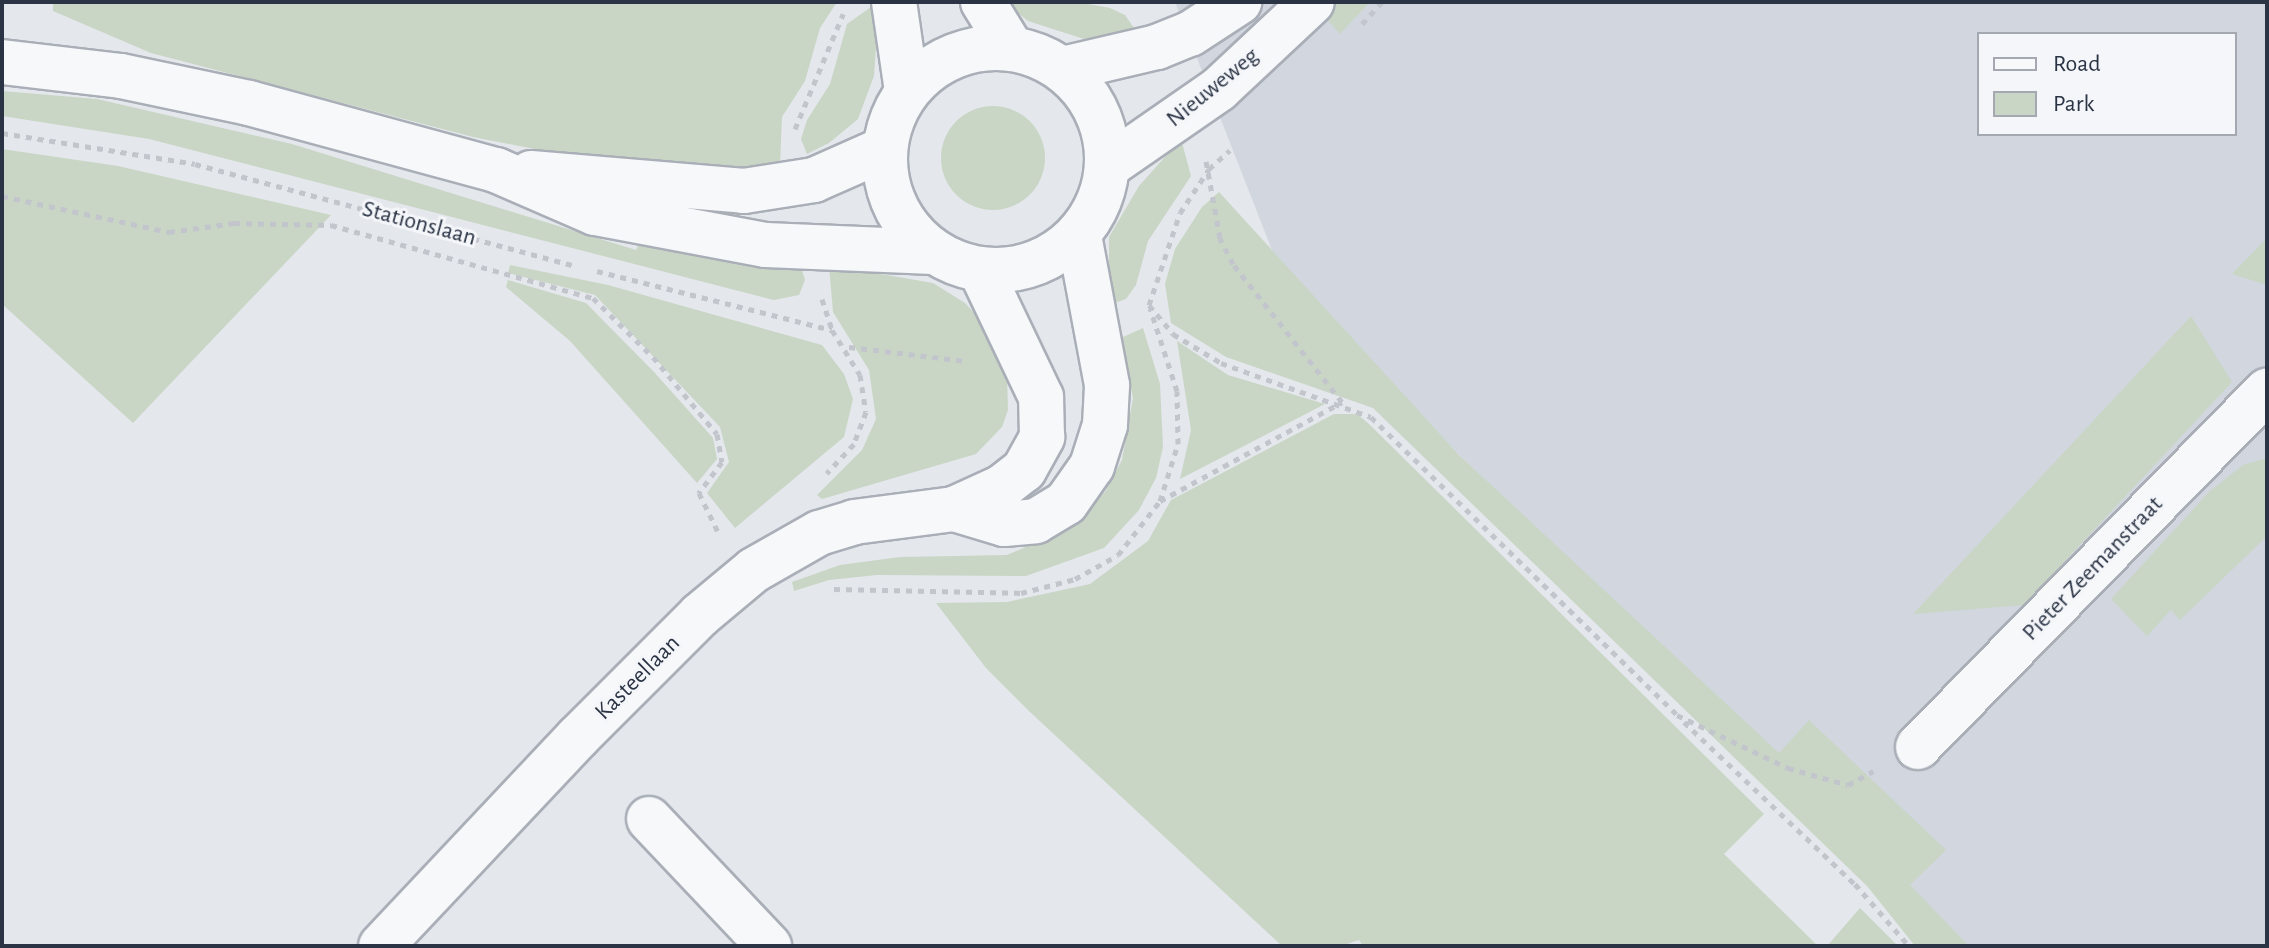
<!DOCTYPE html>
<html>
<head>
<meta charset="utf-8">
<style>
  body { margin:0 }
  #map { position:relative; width:2269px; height:948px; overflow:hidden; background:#e4e7ec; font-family:"Alegreya Sans",sans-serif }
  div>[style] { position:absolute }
  .built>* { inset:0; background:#d2d6de }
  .green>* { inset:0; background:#c9d6c5 }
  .round { border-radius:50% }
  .path>* { height:5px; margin-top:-2.5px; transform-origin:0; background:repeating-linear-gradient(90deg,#c2c5cb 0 6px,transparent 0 12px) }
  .roads { filter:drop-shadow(2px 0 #a9aeb7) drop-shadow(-2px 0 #a9aeb7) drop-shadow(0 2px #a9aeb7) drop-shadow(0 -2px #a9aeb7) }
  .minor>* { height:44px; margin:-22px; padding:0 22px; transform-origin:22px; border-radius:22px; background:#f7f8fa }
  .minor>.ring { margin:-22px; padding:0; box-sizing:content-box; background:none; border:44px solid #f7f8fa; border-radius:50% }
  span { translate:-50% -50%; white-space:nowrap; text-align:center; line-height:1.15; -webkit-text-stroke:6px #f4f6f9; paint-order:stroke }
  .street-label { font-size:24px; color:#2b3445 }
  .frame { position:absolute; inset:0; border:4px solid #2b3445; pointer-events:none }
  .legend { position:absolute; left:1977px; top:32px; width:260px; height:104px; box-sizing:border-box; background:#f4f6f9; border:2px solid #a4a8b1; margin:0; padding:10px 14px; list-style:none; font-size:24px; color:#2b3445 }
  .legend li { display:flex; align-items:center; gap:16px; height:40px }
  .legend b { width:40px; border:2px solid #a4a8b1 }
</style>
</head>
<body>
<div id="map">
  <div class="built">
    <div style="clip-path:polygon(evenodd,1175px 2px,2267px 2px,2267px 946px,1955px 946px,1284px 281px,1175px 2px,1979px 34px,2235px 34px,2235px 134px,1979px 134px,1979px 34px)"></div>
  </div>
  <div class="green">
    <div style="clip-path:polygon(53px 2px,837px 2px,820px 28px,805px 81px,782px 117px,780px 166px,744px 169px,570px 156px,473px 137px,151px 53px,53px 11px)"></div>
    <div style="clip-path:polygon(1004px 2px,1077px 2px,1110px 8px,1125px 15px,1136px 31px,1084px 39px,1028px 21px)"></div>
    <div style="clip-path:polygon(1327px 2px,1370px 2px,1340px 34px,1319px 10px)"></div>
    <div style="clip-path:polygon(871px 7px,877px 31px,874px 76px,858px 119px,829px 143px,807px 154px,801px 139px,807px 120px,830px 84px,847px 24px)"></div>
    <div style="clip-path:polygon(2px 91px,97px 99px,292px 144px,636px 250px,640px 242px,801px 267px,805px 280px,799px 295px,774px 300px,149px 139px,2px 116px)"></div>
    <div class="round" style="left:941px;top:106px;width:104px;height:104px"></div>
    <div style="clip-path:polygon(1181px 139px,1191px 176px,1148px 241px,1136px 285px,1126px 299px,1109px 305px,1109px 237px,1139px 186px)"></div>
    <div style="clip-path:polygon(2px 149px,118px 166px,331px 215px,133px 423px,2px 304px)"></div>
    <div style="clip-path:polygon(1219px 192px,1459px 455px,1779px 753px,1809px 720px,1946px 850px,1910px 885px,1969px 946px,1915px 946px,1867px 886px,1373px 408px,1226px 357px,1171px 323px,1165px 284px,1175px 249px,1202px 207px)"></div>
    <div style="clip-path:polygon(2267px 238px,2267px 285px,2232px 274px)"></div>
    <div style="clip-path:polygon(510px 265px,608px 285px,822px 345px,844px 374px,853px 399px,844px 437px,735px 528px,707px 493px,729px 462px,720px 427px,595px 295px,508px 273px)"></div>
    <div style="clip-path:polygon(829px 265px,933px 283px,965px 303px,990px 330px,1007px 376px,1008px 410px,1002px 427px,976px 454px,822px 499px,817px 495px,862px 450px,876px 419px,869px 370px,833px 312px)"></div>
    <div style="clip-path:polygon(508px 280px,586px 303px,654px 372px,713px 438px,717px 459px,697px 483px,570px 341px,506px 287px)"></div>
    <div style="clip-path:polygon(2191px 316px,2232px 382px,2024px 605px,1913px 614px)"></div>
    <div style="clip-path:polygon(1143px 328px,1160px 384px,1163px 447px,1156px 478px,1139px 510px,1104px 548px,1026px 576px,877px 575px,829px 580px,794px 591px,792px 582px,840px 565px,900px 557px,1007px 555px,1061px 532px,1105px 492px,1122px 460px,1133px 398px,1121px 338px)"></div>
    <div style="clip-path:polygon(1177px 341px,1228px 375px,1325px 404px,1180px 479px,1191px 430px)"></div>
    <div style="clip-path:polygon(1334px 414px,1357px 414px,1368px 423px,1764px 814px,1724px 854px,1818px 946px,1363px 946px,1359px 940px,1341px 946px,1282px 946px,1030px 712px,986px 668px,936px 603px,1007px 602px,1090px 584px,1148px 541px,1171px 500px)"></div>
    <div style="clip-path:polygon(2267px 458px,2267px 536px,2180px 620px,2171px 610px,2147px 636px,2111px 599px,2209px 492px,2243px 465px)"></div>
    <div style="clip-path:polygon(1860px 908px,1898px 946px,1827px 946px)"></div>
  </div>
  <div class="path">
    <div style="left:1362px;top:24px;width:30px;rotate:-48deg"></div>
    <div style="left:795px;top:129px;width:125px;rotate:-67.3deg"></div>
    <div style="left:2px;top:133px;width:195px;rotate:9.1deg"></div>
    <div style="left:195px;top:164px;width:393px;rotate:15deg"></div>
    <div style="left:2px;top:196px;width:171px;rotate:12.2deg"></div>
    <div style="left:169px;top:232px;width:66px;rotate:-7.9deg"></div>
    <div style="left:234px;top:223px;width:97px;rotate:1.2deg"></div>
    <div style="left:331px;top:225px;width:272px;rotate:15.6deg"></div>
    <div style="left:593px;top:298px;width:84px;rotate:44.5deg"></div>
    <div style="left:653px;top:357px;width:100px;rotate:50.3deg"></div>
    <div style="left:717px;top:434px;width:28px;rotate:80deg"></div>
    <div style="left:722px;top:462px;width:39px;rotate:127deg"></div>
    <div style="left:699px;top:493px;width:43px;rotate:64deg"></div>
    <div style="left:597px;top:271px;width:242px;rotate:14.1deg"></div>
    <div style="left:822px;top:299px;width:33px;rotate:72deg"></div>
    <div style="left:832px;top:330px;width:53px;rotate:58.1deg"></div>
    <div style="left:860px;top:375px;width:37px;rotate:81deg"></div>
    <div style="left:866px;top:412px;width:34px;rotate:111deg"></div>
    <div style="left:854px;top:444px;width:40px;rotate:133deg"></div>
    <div style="left:1149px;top:305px;width:38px;rotate:50deg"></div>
    <div style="left:1173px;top:334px;width:56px;rotate:31.1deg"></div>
    <div style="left:1221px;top:363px;width:159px;rotate:19.8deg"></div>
    <div style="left:1371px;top:417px;width:427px;rotate:44.2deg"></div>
    <div style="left:1677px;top:715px;width:123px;rotate:25.5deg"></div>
    <div style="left:1788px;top:768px;width:62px;rotate:15.8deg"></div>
    <div style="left:1848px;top:785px;width:29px;rotate:-29deg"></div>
    <div style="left:1149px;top:305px;width:97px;rotate:-71.4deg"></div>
    <div style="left:1180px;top:213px;width:53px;rotate:-56.6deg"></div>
    <div style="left:1209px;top:169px;width:28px;rotate:-42deg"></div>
    <div style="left:849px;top:347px;width:118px;rotate:6.8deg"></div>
    <div style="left:1160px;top:501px;width:207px;rotate:-28.5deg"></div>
    <div style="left:1342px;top:402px;width:176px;rotate:-128.3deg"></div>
    <div style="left:1233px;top:264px;width:29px;rotate:-117deg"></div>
    <div style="left:1220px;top:238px;width:78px;rotate:-100.3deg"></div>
    <div style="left:834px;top:589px;width:187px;rotate:1.2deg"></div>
    <div style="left:1021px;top:593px;width:56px;rotate:-14.5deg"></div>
    <div style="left:1075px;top:579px;width:49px;rotate:-29.2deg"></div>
    <div style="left:1118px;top:555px;width:68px;rotate:-52.1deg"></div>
    <div style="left:1160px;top:501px;width:60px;rotate:-72.5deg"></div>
    <div style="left:1178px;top:444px;width:53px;rotate:-91.1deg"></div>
    <div style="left:1177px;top:391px;width:87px;rotate:-108deg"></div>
    <div style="left:1684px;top:722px;width:236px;rotate:43.5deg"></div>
    <div style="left:1855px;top:884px;width:82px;rotate:48.9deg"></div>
  </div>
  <div class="roads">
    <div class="minor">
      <div style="left:894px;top:2px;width:90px;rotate:81.7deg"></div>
      <div style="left:983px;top:2px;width:55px;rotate:58.3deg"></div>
      <div class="ring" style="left:885px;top:48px;width:178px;height:178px"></div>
      <div style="left:2px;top:62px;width:120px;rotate:6.7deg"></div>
      <div style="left:121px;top:76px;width:131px;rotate:11.9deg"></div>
      <div style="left:249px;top:103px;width:256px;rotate:15.2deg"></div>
      <div style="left:496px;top:170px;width:108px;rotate:23.5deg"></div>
      <div style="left:595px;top:213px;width:174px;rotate:10.6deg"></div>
      <div style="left:766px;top:245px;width:167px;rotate:2.4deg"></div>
      <div style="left:1063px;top:69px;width:97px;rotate:-13.2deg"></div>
      <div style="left:1157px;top:47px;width:35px;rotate:-22deg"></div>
      <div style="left:1190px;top:34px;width:59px;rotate:-33.1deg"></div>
      <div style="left:1108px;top:166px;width:135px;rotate:-34.7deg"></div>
      <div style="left:1219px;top:89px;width:127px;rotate:-43.1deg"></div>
      <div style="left:531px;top:173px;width:214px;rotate:4.8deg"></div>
      <div style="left:744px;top:191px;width:71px;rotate:-8.9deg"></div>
      <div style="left:814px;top:180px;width:77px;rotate:-23.9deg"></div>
      <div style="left:954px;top:509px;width:52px;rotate:16.7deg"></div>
      <div style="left:1004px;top:524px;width:32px;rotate:-5deg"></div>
      <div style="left:1036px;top:521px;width:35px;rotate:-31deg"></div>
      <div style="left:1066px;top:503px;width:45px;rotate:-54.9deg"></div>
      <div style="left:1092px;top:466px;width:43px;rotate:-72.4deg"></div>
      <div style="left:1105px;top:425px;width:40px;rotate:-87.1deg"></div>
      <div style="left:1107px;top:385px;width:153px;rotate:-100.6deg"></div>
      <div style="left:1918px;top:747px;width:499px;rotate:-45.6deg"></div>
      <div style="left:649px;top:819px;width:175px;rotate:46.6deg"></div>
      <div style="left:381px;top:946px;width:286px;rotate:-46.7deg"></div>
      <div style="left:577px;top:738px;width:174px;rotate:-45deg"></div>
      <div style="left:700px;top:615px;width:70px;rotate:-39.8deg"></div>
      <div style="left:754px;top:570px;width:75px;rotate:-29.6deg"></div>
      <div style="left:819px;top:533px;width:37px;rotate:-17deg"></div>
      <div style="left:854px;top:522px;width:101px;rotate:-7.4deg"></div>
      <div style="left:954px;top:509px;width:53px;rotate:-24.6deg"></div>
      <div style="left:1002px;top:487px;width:28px;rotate:-38deg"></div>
      <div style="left:1024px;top:470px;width:38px;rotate:-61deg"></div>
      <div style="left:1042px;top:437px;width:40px;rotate:-91.4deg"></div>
      <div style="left:1041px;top:397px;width:140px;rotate:-115.5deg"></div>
    </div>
  </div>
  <div class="street-label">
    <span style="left:1213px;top:88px;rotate:-39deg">Nieuweweg</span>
    <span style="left:419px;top:224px;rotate:15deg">Stationslaan</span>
    <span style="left:2093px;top:569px;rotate:-46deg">Pieter Zeemanstraat</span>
    <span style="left:638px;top:678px;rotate:-45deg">Kasteellaan</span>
  </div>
  <div class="frame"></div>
  <ul class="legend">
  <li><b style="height:10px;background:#f7f8fa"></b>Road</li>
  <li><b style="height:22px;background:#c9d6c5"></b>Park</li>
  </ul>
</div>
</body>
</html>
